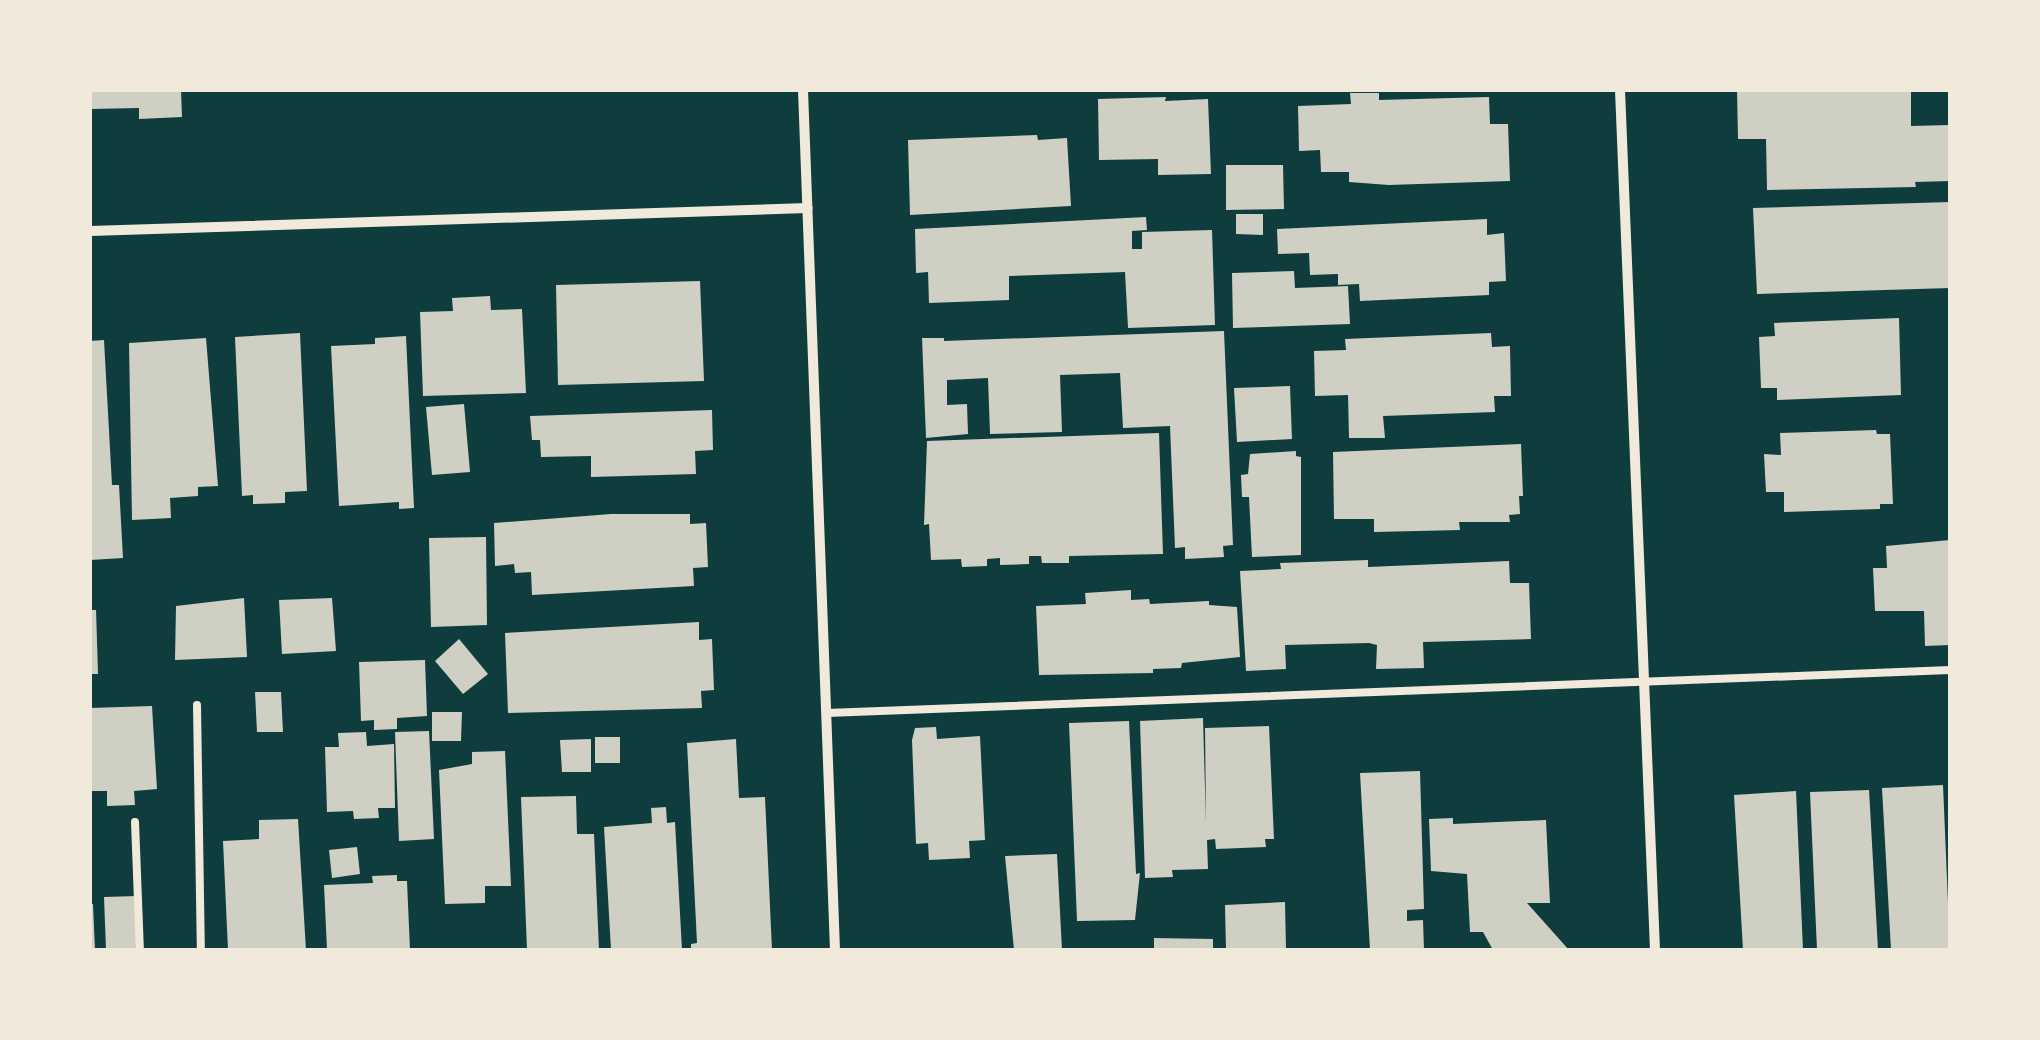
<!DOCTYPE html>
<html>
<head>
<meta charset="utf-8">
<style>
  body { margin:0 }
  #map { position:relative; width:2040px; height:1040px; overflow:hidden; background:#0f3d3e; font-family:Merriweather,serif }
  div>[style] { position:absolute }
  .building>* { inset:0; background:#cfcfc3 }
  .service>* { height:8px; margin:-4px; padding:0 4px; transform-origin:4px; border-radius:4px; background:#f1e9da }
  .minor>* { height:10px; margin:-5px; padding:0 5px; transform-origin:5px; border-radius:5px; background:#f1e9da }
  span { translate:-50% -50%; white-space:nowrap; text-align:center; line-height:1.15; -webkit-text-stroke:8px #f1e9da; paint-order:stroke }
  .frame { position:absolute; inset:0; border:92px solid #f1e9da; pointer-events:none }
</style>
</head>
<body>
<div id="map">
  <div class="building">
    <div style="clip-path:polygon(90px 90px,181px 90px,182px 117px,139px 119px,139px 108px,90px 109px)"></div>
    <div style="clip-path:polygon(1737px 90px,1911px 90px,1911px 126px,1950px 125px,1950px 181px,1915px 182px,1916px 187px,1767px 190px,1766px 139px,1738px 139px)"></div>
    <div style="clip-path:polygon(1350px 93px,1379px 93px,1379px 100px,1489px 97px,1490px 124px,1508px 124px,1510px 181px,1389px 185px,1349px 182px,1349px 172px,1321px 172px,1320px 150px,1299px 151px,1298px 106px,1351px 104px)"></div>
    <div style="clip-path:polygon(1166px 97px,1165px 101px,1208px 99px,1211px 174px,1158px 175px,1158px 159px,1099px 160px,1098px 99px)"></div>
    <div style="clip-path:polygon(1037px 135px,1038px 140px,1067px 138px,1071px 206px,910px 215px,908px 140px)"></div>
    <div style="clip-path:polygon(1226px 165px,1283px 165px,1284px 209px,1226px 210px)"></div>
    <div style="clip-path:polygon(1950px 202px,1950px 288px,1757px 294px,1753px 208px)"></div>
    <div style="clip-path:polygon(1236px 214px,1263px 214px,1263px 235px,1236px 234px)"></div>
    <div style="clip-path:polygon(1146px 217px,1147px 230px,1132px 231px,1132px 249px,1142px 249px,1142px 232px,1212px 230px,1215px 325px,1128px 328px,1125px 272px,1009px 276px,1009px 300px,929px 303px,928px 272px,916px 273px,915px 229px)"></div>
    <div style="clip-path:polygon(1487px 219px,1487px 235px,1504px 233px,1506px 281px,1489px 282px,1489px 295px,1360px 301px,1359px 284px,1338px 285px,1338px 274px,1310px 275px,1309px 253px,1278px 254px,1277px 229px)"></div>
    <div style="clip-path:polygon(1294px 271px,1295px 288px,1348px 286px,1350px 324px,1233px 328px,1232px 273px)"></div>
    <div style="clip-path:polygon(700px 281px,704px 381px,558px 385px,556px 285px)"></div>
    <div style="clip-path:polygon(490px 296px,491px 310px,522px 309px,526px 393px,423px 396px,420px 312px,453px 311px,452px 298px)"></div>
    <div style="clip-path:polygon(1899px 318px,1901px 395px,1777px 400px,1777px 388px,1761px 388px,1759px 337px,1775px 336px,1774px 323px)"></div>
    <div style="clip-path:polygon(1224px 331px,1233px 545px,1223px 546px,1224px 557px,1185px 559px,1185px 547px,1175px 548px,1170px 426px,1123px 428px,1120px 373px,1060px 375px,1062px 432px,990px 434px,988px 378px,947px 380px,947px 405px,967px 404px,968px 434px,926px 438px,922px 338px,944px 338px,944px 341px)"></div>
    <div style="clip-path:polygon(300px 333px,307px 491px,285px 492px,285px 503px,253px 504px,253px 495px,242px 496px,235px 337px)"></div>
    <div style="clip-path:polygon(1491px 333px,1492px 347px,1510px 346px,1511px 396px,1494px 396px,1495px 412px,1383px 416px,1385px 438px,1349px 438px,1348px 395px,1315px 396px,1314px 351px,1346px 350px,1345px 339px)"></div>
    <div style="clip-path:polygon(406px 336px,414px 508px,399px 509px,399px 502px,339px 506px,331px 346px,375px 344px,375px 338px)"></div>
    <div style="clip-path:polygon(206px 338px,218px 486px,198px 487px,198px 496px,170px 498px,171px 518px,132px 520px,129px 343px)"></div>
    <div style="clip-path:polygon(104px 340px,112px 485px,119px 485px,123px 558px,90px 560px,90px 341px)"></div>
    <div style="clip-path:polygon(1290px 386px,1292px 439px,1237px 442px,1234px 388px)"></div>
    <div style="clip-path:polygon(464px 404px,470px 472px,432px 475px,426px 407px)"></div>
    <div style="clip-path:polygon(712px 410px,713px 450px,695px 451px,696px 474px,591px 477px,591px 456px,541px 457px,540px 440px,532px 440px,530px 416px)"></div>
    <div style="clip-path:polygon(1876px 430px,1877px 434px,1890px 434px,1893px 504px,1880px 504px,1880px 509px,1784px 512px,1784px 492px,1766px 492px,1764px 454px,1781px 455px,1780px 433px)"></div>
    <div style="clip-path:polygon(1159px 433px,1163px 554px,1069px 556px,1069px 563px,1042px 563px,1041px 556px,1029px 556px,1029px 564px,1000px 565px,1000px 558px,987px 559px,987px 566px,962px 567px,961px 559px,931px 560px,929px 524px,924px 525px,927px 441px)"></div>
    <div style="clip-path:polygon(1521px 444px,1523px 496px,1519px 496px,1520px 514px,1509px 515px,1510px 522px,1459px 522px,1460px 530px,1374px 532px,1374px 519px,1334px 519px,1333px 452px)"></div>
    <div style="clip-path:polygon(1296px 451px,1296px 456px,1301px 457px,1301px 555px,1252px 557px,1249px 497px,1242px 497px,1241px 475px,1248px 474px,1250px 454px)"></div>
    <div style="clip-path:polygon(611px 514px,690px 514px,690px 524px,706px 523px,708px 567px,693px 568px,694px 586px,532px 595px,531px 572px,515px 573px,514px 564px,495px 566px,494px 523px)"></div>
    <div style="clip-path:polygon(486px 537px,487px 625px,431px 627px,429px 538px)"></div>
    <div style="clip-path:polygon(1950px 540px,1950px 645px,1925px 646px,1924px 611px,1875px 611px,1873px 568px,1887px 568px,1886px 546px)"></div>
    <div style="clip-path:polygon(1368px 560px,1368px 567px,1509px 561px,1510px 583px,1529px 583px,1531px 639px,1423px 642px,1424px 668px,1376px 669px,1377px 645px,1369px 643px,1285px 645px,1286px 669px,1246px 671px,1240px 571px,1281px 569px,1280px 563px)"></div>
    <div style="clip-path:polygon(1131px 590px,1131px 600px,1149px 599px,1150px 604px,1209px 601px,1209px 605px,1237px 607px,1240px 657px,1182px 663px,1181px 668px,1153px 669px,1153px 673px,1039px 675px,1036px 606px,1086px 604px,1085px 593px)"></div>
    <div style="clip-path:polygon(244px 598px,247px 657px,175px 660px,176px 606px)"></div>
    <div style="clip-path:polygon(332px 598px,336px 651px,282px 654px,279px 600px)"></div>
    <div style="clip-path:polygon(90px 610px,96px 610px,98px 674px,90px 674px)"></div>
    <div style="clip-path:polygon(699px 622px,699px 640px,712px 639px,714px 690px,701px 691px,702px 708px,508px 713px,505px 633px)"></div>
    <div style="clip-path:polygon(459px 639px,488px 674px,463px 694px,435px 661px)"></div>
    <div style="clip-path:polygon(425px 660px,427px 716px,397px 718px,397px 729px,374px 730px,374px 720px,361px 721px,359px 662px)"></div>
    <div style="clip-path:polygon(255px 692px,281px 692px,283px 732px,257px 732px)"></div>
    <div style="clip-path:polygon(152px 706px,157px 789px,134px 791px,135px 805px,107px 806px,107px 791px,90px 791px,90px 708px)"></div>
    <div style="clip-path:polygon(432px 712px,462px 712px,461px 741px,432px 741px)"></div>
    <div style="clip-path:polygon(1203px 718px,1206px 823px,1205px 728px,1269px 726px,1274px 839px,1265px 839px,1266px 847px,1216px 849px,1215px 839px,1207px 840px,1208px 869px,1172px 870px,1173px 877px,1145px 878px,1140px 721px)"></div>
    <div style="clip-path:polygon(1129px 721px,1136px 874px,1140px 873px,1135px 920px,1077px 921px,1069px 723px)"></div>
    <div style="clip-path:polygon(936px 727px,937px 739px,980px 736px,985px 840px,969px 841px,970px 858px,929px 860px,928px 843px,916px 844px,912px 740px,915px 728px)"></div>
    <div style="clip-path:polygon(429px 731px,434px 839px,399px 841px,395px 732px)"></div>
    <div style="clip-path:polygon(366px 732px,367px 746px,394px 744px,395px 808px,378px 808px,379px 818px,354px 819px,353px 811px,327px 812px,325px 747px,339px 747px,338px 733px)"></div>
    <div style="clip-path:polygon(595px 737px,620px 737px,620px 763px,595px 763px)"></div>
    <div style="clip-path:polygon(591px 739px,591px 772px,562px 772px,560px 740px)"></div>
    <div style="clip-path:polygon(736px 739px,739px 798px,765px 797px,772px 950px,691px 950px,691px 944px,697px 943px,687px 743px)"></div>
    <div style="clip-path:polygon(505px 751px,511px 886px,485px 886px,485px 903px,445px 904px,439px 770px,472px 764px,472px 752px)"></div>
    <div style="clip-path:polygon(1420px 771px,1424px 909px,1407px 910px,1407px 921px,1423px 920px,1424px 950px,1370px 950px,1360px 773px)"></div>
    <div style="clip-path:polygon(1943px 785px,1950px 950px,1891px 950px,1882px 788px)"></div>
    <div style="clip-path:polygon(1869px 790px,1878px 950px,1817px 950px,1810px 792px)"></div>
    <div style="clip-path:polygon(1796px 791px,1803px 950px,1743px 950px,1734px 795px)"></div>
    <div style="clip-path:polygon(576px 796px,577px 834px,594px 834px,599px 950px,527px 950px,521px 797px)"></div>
    <div style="clip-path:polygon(666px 807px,667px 823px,675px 822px,682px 950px,611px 950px,604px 827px,652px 823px,651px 808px)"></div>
    <div style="clip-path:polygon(1453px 818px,1453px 824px,1546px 820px,1550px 903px,1527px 903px,1569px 950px,1493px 950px,1483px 932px,1470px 932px,1467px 874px,1431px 871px,1429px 819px)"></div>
    <div style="clip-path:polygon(298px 819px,306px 950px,228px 950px,223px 841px,259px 839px,259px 820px)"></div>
    <div style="clip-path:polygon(357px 847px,360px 874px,332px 878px,329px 850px)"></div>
    <div style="clip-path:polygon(1057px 854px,1062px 950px,1014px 950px,1005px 856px)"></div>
    <div style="clip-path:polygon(397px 875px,397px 881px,407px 881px,410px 950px,327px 950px,324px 885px,373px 883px,372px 876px)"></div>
    <div style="clip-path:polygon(137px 896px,139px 948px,106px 950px,104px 897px)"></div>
    <div style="clip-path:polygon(1285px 902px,1286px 950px,1226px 950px,1225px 905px)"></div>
    <div style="clip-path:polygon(90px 904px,93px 904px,95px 950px,90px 950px)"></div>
    <div style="clip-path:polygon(1154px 938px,1213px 939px,1213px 950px,1154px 950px)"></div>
  </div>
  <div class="service">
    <div style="left:197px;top:705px;width:245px;rotate:89.1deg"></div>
    <div style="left:827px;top:713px;width:1124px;rotate:-2.19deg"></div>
    <div style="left:135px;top:822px;width:128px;rotate:87.8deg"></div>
  </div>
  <div class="minor">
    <div style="left:803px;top:90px;width:861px;rotate:87.87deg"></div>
    <div style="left:1620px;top:90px;width:861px;rotate:87.67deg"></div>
    <div style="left:90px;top:231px;width:718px;rotate:-1.83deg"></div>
  </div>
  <div class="frame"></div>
</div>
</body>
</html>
